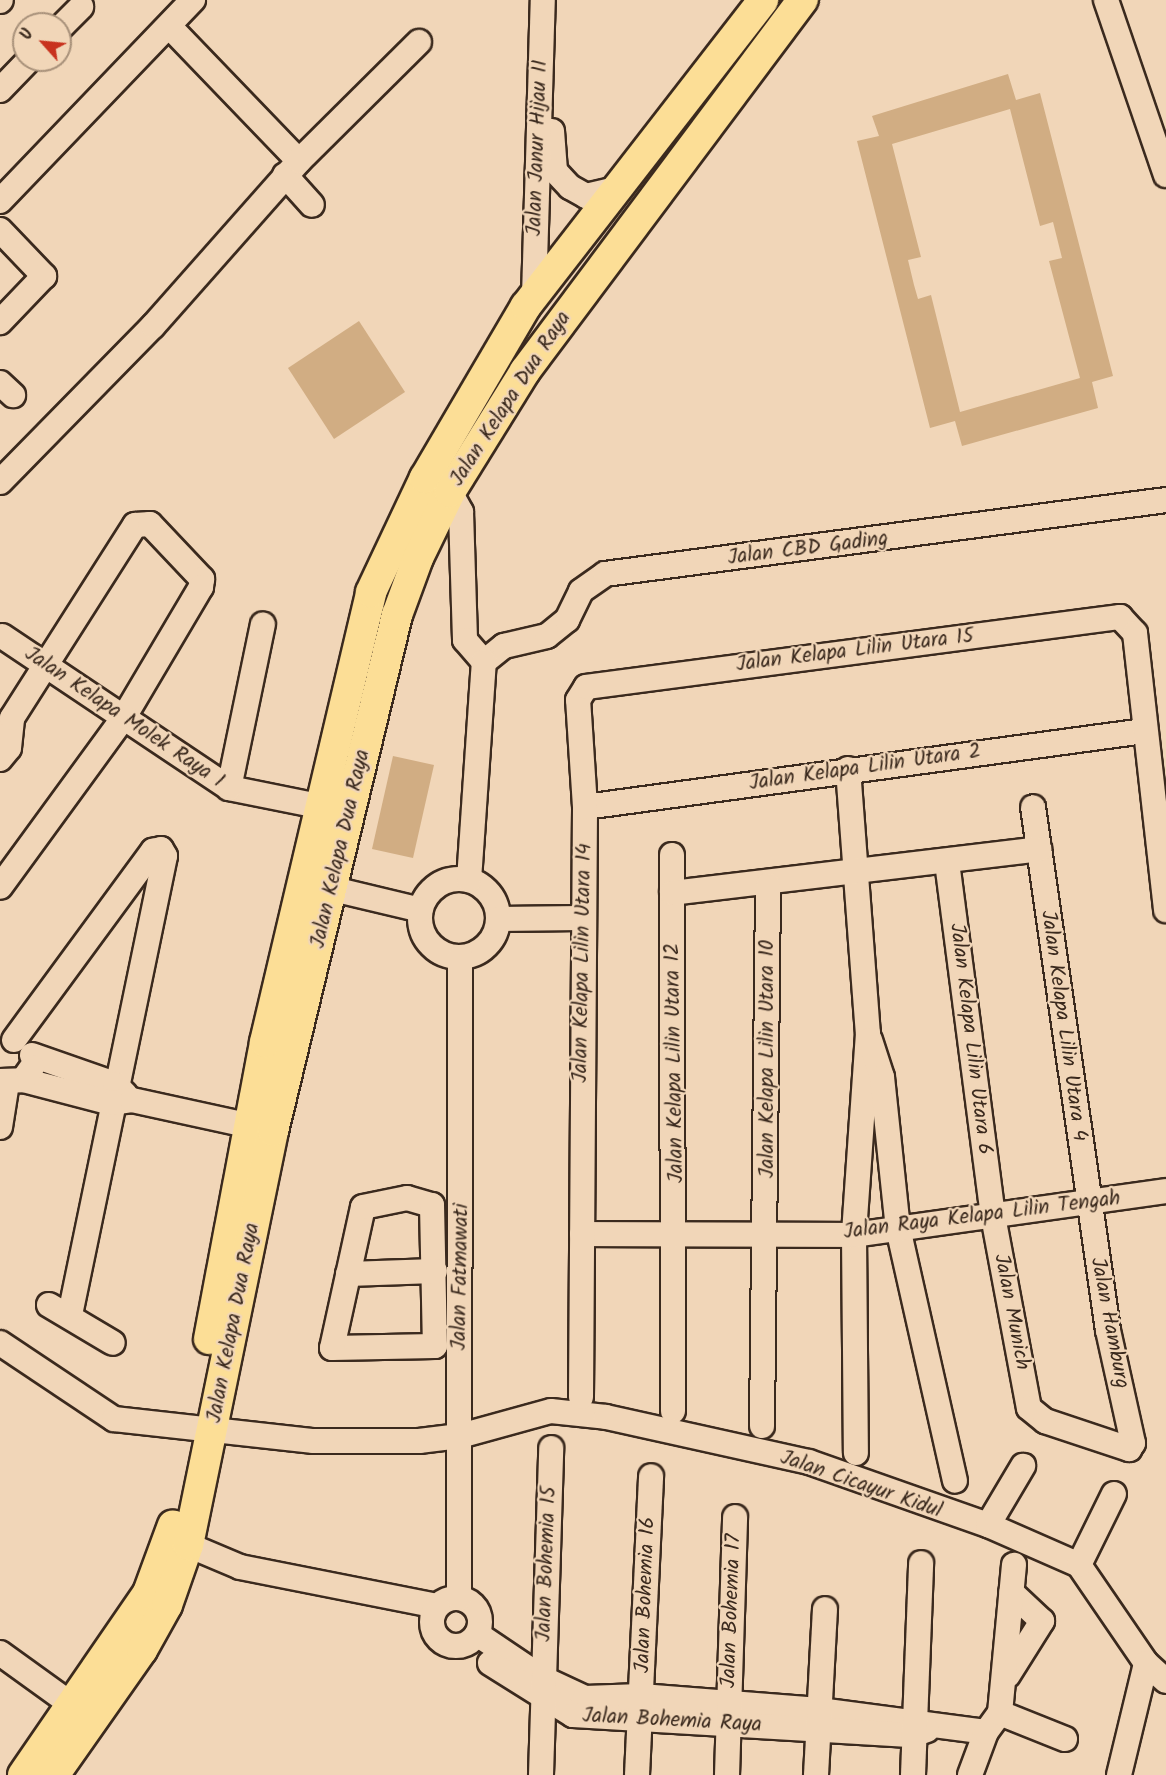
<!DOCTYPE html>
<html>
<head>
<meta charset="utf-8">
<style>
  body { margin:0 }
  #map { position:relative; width:1166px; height:1775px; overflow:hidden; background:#f1d6b8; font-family:Kalam,sans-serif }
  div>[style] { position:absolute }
  .building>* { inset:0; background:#d1ad83 }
  .roads { filter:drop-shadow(2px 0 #3b2a1e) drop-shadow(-2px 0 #3b2a1e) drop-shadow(0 2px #3b2a1e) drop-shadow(0 -2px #3b2a1e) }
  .minor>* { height:24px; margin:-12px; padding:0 12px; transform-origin:12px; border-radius:12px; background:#f1d6b8 }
  .minor>.ring { margin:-12px; padding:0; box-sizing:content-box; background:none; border:24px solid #f1d6b8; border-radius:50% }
  .major>* { height:30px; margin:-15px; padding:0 15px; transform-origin:15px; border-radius:15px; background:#fcde96 }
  span { translate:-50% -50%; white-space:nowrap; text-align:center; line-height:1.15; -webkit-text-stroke:4.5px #f1d6b8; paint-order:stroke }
  .street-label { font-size:21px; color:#3b2a1e }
  .north { position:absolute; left:12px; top:12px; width:60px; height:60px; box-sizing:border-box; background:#f1d6b8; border:2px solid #a8917a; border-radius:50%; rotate:297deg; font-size:16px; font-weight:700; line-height:24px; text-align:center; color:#3b2a1e }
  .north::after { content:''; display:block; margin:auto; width:21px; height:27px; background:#c8321e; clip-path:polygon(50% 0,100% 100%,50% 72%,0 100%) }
</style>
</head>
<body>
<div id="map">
  <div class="building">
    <div style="clip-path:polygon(evenodd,1008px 74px,1016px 100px,1040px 93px,1113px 376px,1092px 382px,1098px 408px,962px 446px,955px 421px,930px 428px,857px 141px,879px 136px,872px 116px,1008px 74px,1010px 109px,1040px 226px,1053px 222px,1062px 258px,1049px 261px,1080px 378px,960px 412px,931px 295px,918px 299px,914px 285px,908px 260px,921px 257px,892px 144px,1010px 109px)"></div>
    <div style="clip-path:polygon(359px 321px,405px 392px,334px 439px,288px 368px)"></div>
    <div style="clip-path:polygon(393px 756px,434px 765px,413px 858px,372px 849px)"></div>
  </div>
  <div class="roads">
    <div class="minor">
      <div style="left:1106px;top:0;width:185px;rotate:71.1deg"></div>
      <div style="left:0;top:1px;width:1px;rotate:-45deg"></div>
      <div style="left:169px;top:26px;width:187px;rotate:46.1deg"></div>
      <div style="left:60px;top:28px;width:30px;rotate:-45deg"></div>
      <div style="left:0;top:90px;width:42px;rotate:-46deg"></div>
      <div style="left:552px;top:131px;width:40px;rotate:85.7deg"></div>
      <div style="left:555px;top:171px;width:22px;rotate:47deg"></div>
      <div style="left:570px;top:187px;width:18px;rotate:29deg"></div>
      <div style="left:586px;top:196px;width:32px;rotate:-13deg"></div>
      <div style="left:285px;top:175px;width:40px;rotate:48deg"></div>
      <div style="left:0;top:201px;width:279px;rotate:-46.2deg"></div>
      <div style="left:0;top:230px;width:64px;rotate:46.3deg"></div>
      <div style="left:44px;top:276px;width:64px;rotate:133.7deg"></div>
      <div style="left:534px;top:296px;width:296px;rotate:-88.3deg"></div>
      <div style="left:0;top:383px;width:18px;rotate:43deg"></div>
      <div style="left:0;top:482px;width:219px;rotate:-45.6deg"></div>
      <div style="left:153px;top:326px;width:220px;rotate:-48.5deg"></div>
      <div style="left:299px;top:161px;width:169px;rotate:-44.8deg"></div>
      <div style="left:450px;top:492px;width:23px;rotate:61deg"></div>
      <div style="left:461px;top:512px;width:128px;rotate:88.2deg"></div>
      <div style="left:465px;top:640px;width:29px;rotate:49deg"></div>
      <div style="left:2px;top:636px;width:273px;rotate:33.8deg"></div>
      <div style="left:229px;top:788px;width:111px;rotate:11.4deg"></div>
      <div style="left:484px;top:662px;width:26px;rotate:-39deg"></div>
      <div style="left:504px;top:646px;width:44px;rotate:-13.1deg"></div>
      <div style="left:547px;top:636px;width:26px;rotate:-39deg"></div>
      <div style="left:567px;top:620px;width:32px;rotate:-64deg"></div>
      <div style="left:581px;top:591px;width:29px;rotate:-35deg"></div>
      <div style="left:605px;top:574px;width:566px;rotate:-7.51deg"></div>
      <div style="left:0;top:759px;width:14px;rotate:-51deg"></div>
      <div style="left:9px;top:748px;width:30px;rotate:-84deg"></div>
      <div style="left:12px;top:718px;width:229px;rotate:-57.5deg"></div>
      <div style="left:135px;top:525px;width:15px;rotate:-4deg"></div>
      <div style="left:150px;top:524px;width:76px;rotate:46.6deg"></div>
      <div style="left:202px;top:579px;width:8px;rotate:97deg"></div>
      <div style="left:201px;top:587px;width:151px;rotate:120.6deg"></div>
      <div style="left:124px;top:717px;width:210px;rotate:126.1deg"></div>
      <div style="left:848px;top:769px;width:265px;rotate:85.7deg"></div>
      <div style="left:868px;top:1033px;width:202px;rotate:94deg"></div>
      <div style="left:854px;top:1235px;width:218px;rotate:89.5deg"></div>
      <div style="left:229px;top:788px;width:167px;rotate:-78.3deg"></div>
      <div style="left:585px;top:807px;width:564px;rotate:-7.74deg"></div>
      <div style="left:672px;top:855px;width:556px;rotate:89.9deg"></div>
      <div style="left:947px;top:862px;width:357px;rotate:82.6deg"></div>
      <div style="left:993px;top:1216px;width:195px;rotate:79.4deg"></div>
      <div style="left:1029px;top:1408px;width:21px;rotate:39deg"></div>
      <div style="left:1045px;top:1421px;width:89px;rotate:18.4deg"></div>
      <div style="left:1129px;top:1449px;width:7px;rotate:-56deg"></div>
      <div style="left:1133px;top:1443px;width:116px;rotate:-102.5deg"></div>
      <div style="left:1108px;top:1330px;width:528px;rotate:-98.16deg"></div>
      <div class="ring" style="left:420px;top:879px;width:54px;height:54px"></div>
      <div style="left:469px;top:880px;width:219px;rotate:-86.1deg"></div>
      <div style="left:333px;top:889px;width:90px;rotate:13.4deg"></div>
      <div style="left:672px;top:893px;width:370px;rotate:-6.8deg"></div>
      <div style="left:498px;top:919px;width:83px;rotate:-0.7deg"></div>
      <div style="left:14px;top:1040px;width:235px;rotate:-53.7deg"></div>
      <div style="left:153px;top:851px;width:8px;rotate:-14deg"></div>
      <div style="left:161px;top:849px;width:8px;rotate:60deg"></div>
      <div style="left:165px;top:856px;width:469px;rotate:101.7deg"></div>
      <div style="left:870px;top:1040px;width:39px;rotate:72deg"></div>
      <div style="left:882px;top:1077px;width:152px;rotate:84deg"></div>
      <div style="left:898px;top:1228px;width:259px;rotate:77.3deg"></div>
      <div style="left:32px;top:1055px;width:88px;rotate:19.3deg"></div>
      <div style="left:115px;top:1084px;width:14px;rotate:45deg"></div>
      <div style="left:23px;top:1080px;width:91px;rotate:14.6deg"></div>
      <div style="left:111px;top:1103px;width:21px;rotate:-8deg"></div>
      <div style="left:132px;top:1100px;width:136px;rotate:12.3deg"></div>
      <div style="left:0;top:1081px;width:23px;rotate:-2deg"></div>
      <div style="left:23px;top:1080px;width:16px;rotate:-55deg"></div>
      <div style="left:0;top:1127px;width:45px;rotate:-81deg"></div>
      <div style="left:407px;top:1198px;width:26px;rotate:16deg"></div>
      <div style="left:432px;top:1205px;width:141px;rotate:88.8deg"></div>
      <div style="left:435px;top:1346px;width:103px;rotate:178.9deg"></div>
      <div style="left:332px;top:1348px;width:144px;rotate:-77.6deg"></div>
      <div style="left:363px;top:1207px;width:45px;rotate:-11.6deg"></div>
      <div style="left:582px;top:1234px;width:272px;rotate:0.2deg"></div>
      <div style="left:854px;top:1235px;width:315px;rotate:-8deg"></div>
      <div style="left:348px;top:1274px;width:87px;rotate:-2deg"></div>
      <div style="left:49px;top:1305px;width:74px;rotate:30.7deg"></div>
      <div style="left:0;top:1343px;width:137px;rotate:33.7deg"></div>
      <div style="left:114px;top:1419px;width:201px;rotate:6.3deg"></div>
      <div style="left:314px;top:1441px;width:105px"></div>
      <div style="left:419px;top:1441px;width:41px;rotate:-7deg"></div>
      <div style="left:460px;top:1436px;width:94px;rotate:-15.4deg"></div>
      <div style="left:551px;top:1411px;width:55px;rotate:6.2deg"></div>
      <div style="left:606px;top:1417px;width:208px;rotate:12.5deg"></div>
      <div style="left:809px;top:1462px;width:190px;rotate:19.4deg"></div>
      <div style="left:988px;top:1525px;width:99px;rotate:23.7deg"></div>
      <div style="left:1079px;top:1565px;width:119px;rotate:55.6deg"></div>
      <div style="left:1146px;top:1663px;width:27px;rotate:42deg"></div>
      <div style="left:581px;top:1397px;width:590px;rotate:-89.61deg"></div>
      <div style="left:585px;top:807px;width:107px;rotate:-93.7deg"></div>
      <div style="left:578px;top:700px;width:15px;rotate:-58deg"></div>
      <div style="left:586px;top:687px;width:539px;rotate:-7.47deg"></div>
      <div style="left:1120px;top:617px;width:22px;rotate:47deg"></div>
      <div style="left:1135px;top:633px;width:279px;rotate:83.6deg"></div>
      <div style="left:762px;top:1426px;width:541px;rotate:-89.36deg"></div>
      <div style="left:988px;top:1525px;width:69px;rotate:-59.3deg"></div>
      <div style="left:188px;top:1545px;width:56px;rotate:22.9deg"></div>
      <div style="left:240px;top:1567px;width:201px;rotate:11.2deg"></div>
      <div style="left:1079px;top:1565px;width:79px;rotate:-63.8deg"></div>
      <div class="ring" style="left:432px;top:1598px;width:24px;height:24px"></div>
      <div style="left:459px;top:1598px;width:641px;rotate:-89.91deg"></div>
      <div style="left:477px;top:1634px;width:81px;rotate:33.9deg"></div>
      <div style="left:544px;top:1679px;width:45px;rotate:24.9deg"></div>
      <div style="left:585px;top:1698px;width:56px;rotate:-2deg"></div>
      <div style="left:641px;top:1696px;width:179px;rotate:4.5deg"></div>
      <div style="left:819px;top:1710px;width:168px;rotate:7.5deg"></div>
      <div style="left:0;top:1653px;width:106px;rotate:35.8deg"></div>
      <div style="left:490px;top:1663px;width:98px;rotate:32.1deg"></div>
      <div style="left:573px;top:1715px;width:341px;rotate:3.4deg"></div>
      <div style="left:913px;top:1735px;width:15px;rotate:-20deg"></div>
      <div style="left:1008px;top:1675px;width:64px;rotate:-57.8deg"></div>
      <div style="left:1042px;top:1621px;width:42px;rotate:-136.9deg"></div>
      <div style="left:1000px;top:1713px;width:70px;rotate:21.8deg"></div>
      <div style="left:541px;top:1775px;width:327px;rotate:-88.2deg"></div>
      <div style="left:637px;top:1775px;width:299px;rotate:-87.3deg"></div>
      <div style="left:727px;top:1775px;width:258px;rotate:-88.2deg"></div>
      <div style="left:816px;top:1775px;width:166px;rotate:-86.9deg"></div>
      <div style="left:913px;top:1775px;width:212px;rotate:-87.8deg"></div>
      <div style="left:970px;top:1775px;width:46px;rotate:-69.6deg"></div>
      <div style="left:986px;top:1732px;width:24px;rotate:-54deg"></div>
      <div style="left:1000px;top:1713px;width:149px;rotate:-84.6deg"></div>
      <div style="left:1119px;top:1775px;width:115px;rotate:-76.4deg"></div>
    </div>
    <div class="major">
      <div style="left:209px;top:1339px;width:302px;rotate:-79.3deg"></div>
      <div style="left:265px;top:1042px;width:462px;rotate:-76.7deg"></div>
      <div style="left:371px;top:592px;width:126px;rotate:-64.7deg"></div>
      <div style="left:425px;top:478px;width:199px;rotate:-59.6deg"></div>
      <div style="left:526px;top:306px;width:387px;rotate:-52.2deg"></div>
      <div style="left:23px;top:1775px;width:221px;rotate:-55.5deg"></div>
      <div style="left:148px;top:1593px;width:72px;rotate:-69.8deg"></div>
      <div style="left:54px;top:1775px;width:153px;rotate:-54.9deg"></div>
      <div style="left:142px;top:1650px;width:51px;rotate:-60.9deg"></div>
      <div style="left:167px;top:1605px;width:64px;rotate:-70.7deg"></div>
      <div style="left:188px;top:1545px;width:423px;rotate:-78.4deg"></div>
      <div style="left:273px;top:1131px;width:531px;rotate:-76.49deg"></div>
      <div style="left:397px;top:615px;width:61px;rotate:-69.8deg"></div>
      <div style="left:418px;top:558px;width:73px;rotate:-64.1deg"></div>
      <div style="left:450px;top:492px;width:142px;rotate:-58.2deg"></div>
      <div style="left:525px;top:371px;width:464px;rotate:-53.2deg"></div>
    </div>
  </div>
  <div class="street-label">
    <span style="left:538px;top:148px;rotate:-88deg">Jalan Janur Hijau II</span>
    <span style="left:511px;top:399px;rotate:-57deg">Jalan Kelapa Dua Raya</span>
    <span style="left:808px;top:549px;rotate:-7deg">Jalan CBD Gading</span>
    <span style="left:855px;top:651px;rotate:-7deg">Jalan Kelapa Lilin Utara 15</span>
    <span style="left:124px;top:718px;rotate:34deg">Jalan Kelapa Molek Raya 1</span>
    <span style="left:865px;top:768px;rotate:-8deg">Jalan Kelapa Lilin Utara 2</span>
    <span style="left:341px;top:849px;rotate:-77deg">Jalan Kelapa Dua Raya</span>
    <span style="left:583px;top:963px;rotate:-89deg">Jalan Kelapa Lilin Utara 14</span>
    <span style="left:1063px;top:1026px;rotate:82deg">Jalan Kelapa Lilin Utara 4</span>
    <span style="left:970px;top:1039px;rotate:83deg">Jalan Kelapa Lilin Utara 6</span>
    <span style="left:768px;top:1059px;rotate:-90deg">Jalan Kelapa Lilin Utara 10</span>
    <span style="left:675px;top:1063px;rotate:-91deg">Jalan Kelapa Lilin Utara 12</span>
    <span style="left:982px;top:1216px;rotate:-7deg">Jalan Raya Kelapa Lilin Tengah</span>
    <span style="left:461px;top:1277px;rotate:-89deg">Jalan Fatmawati</span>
    <span style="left:1011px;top:1312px;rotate:79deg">Jalan Munich</span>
    <span style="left:234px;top:1323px;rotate:-79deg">Jalan Kelapa Dua Raya</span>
    <span style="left:1109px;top:1323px;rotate:79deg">Jalan Hamburg</span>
    <span style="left:861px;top:1485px;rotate:19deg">Jalan Cicayur Kidul</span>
    <span style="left:547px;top:1564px;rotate:-88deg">Jalan Bohemia 15</span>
    <span style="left:646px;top:1595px;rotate:-88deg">Jalan Bohemia 16</span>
    <span style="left:732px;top:1611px;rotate:-88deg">Jalan Bohemia 17</span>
    <span style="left:672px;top:1721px;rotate:3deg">Jalan Bohemia Raya</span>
  </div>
  <div class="north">U</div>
</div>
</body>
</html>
